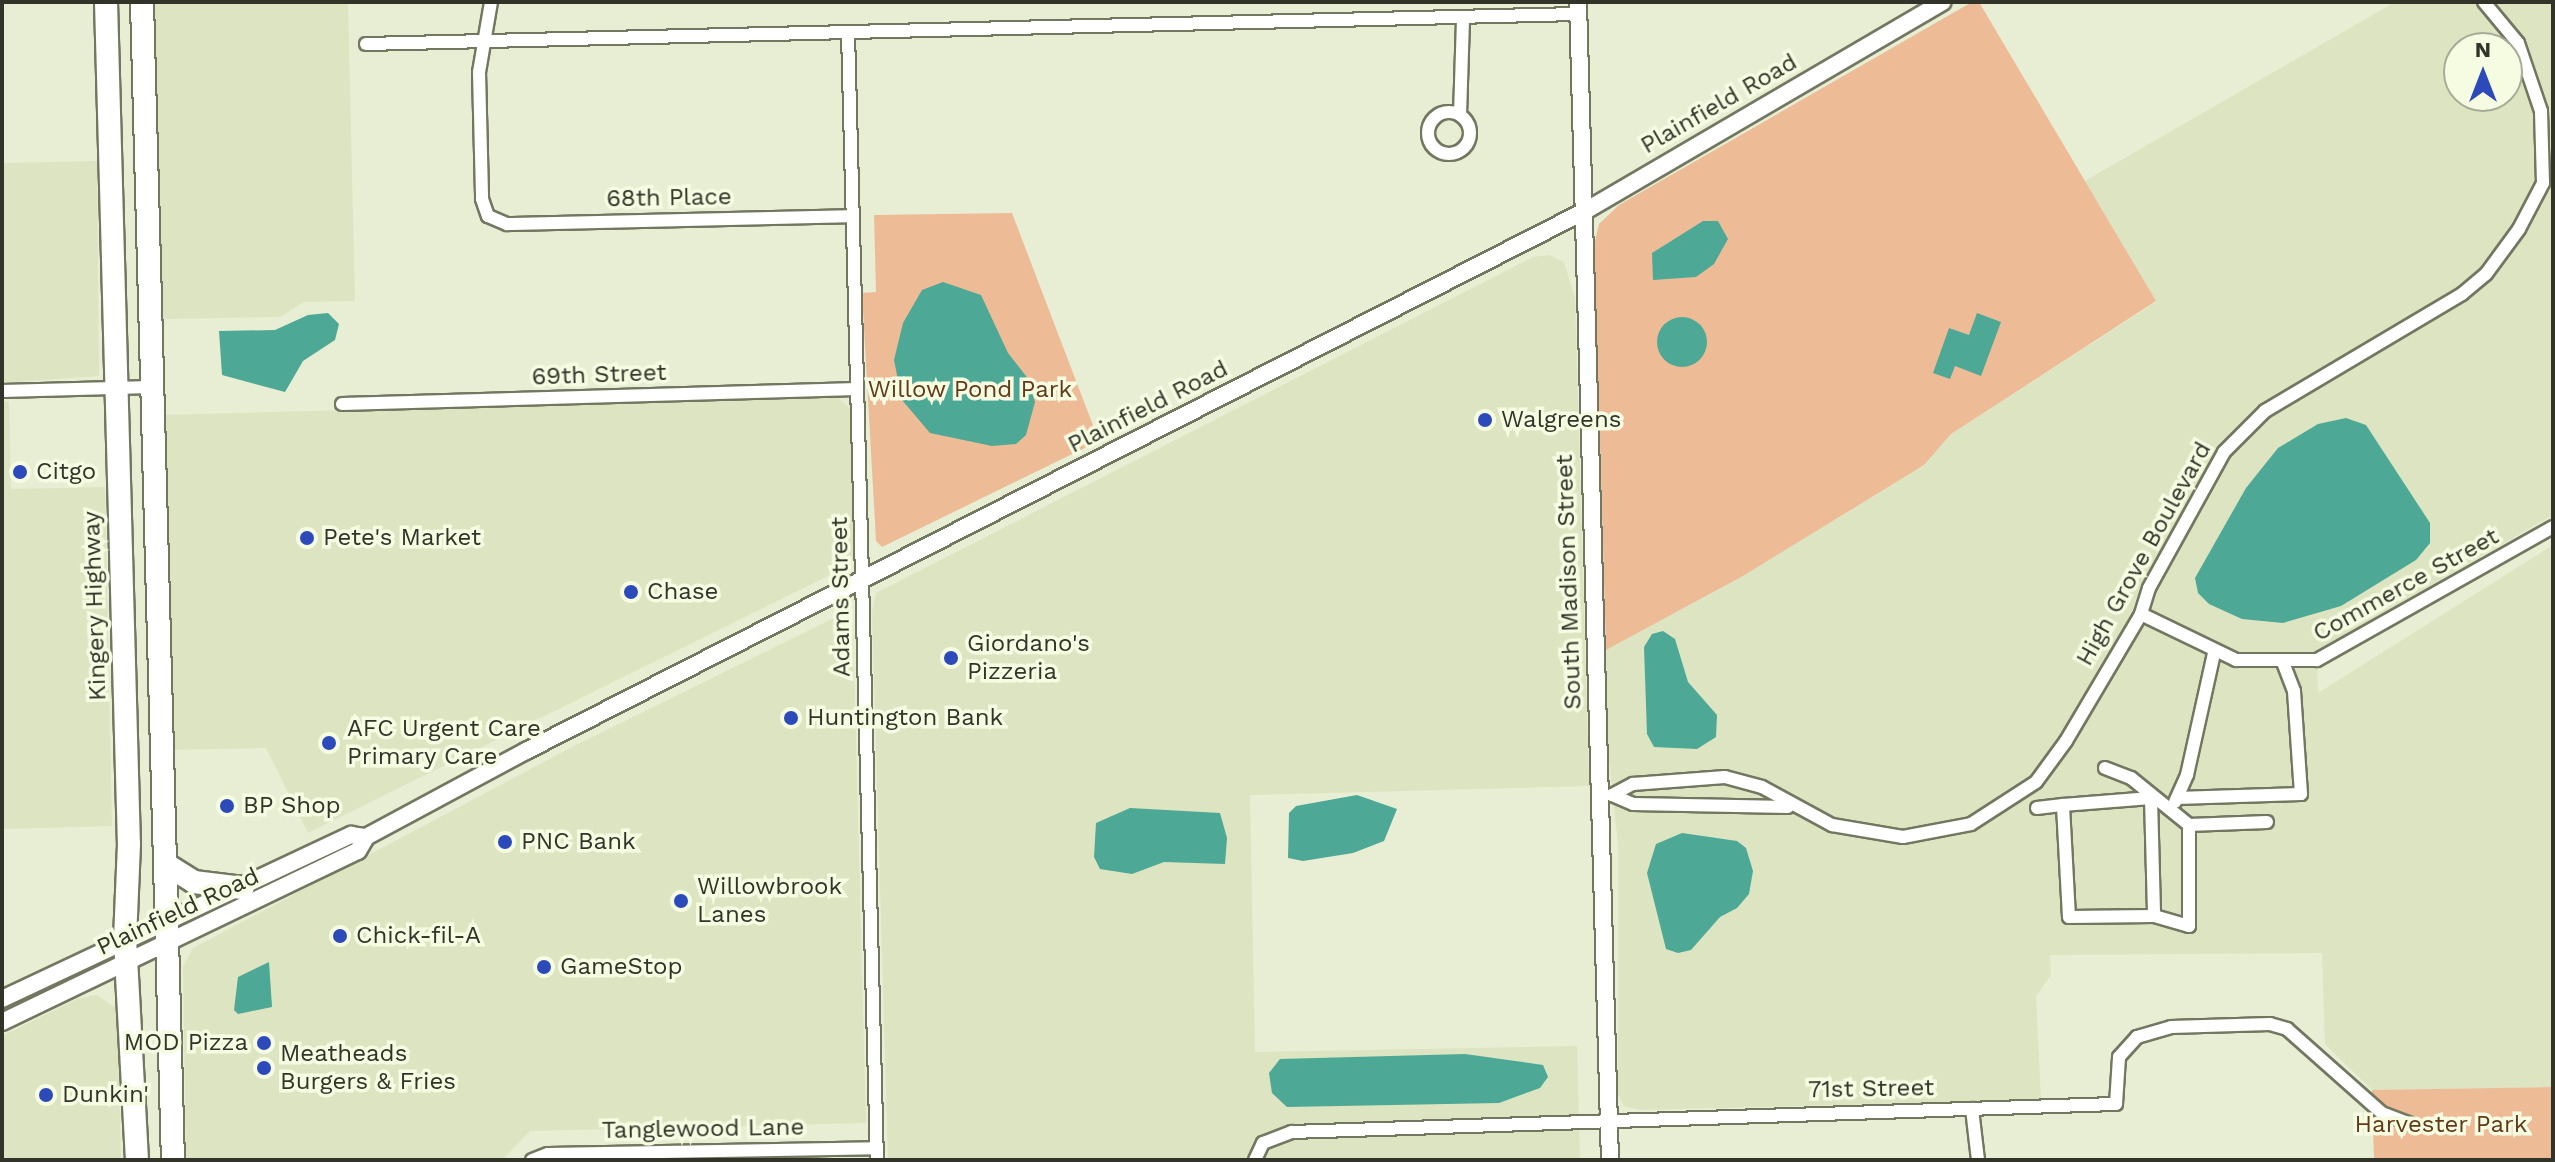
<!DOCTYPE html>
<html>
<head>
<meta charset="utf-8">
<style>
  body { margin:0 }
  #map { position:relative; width:2555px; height:1162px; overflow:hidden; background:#e8eed4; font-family:"Work Sans",sans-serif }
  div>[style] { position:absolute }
  .built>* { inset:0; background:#dce4c2 }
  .green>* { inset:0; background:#edbc97 }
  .water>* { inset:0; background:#4da895 }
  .round { border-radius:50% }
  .roads { filter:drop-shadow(2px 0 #727760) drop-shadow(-2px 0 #727760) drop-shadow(0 2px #727760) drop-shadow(0 -2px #727760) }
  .street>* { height:12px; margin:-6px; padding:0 6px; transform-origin:6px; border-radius:6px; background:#fff }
  .street>.ring { margin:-6px; padding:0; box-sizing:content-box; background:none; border:12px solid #fff; border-radius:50% }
  .secondary>* { height:16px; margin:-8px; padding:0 8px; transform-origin:8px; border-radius:8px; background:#fff }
  .highway>* { height:22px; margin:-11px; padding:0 11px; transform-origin:11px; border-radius:11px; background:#fff }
  .dots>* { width:22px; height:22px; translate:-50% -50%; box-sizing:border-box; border:4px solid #f5fce1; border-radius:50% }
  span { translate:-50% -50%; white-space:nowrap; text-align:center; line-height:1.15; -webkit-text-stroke:7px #f5fce1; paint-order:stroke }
  .street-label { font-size:24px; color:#32342a }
  .park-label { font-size:24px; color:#623a19 }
  .poi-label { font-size:24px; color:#32342a }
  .left { translate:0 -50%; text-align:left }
  .right { translate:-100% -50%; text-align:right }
  .frame { position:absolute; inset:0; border:4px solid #32342a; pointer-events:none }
  .north { position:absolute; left:2443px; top:32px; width:80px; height:80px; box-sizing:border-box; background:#f5fce1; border:2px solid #a7ac98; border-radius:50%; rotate:0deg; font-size:22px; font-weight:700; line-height:32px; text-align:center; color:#32342a }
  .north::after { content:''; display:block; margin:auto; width:28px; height:36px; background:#2d4aba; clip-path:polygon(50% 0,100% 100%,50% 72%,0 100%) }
</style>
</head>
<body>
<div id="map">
  <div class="built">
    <div style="clip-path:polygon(153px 2px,348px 2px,355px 301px,304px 302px,280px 317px,161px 319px)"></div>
    <div style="clip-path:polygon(evenodd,2395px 2px,2553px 2px,2553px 515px,2317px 651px,2318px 693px,2553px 545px,2553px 1087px,2372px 1090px,2325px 1044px,2322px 953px,2050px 955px,2051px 975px,2036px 996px,2041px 1100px,1640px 1110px,1624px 1106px,1618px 1094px,1618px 844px,1608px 750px,1606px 650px,1743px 576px,1924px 465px,1951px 434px,2156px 302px,2085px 181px,2395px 2px,2459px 48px,2507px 48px,2507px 96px,2459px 96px,2459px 48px)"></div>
    <div style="clip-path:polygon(97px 161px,99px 376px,2px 383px,2px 163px)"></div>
    <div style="clip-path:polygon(1549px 255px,1564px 262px,1575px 298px,1589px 786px,1250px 795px,1255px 1052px,1577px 1046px,1580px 1160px,888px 1160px,872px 612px,876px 593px,1533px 257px)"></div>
    <div style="clip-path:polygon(837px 397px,850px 408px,855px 556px,846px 567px,308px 833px,266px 748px,172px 750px,164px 415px)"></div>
    <div style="clip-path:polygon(9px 401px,11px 489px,105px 487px,112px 826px,2px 829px,2px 402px)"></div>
    <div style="clip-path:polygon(842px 614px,853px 625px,866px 1123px,530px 1131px,502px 1160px,186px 1160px,183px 967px,193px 948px,572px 747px)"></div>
    <div style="clip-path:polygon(97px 995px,117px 1009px,121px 1160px,2px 1160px,2px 1036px,79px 998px)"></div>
  </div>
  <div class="green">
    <div style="clip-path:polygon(1972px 2px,1979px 2px,2156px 301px,1951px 434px,1924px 465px,1743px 576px,1606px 650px,1594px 246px,1599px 224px,1619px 205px)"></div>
    <div style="clip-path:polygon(1012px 213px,1099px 441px,882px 547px,876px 541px,862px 293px,876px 292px,874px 215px)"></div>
    <div style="clip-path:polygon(2553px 1087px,2553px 1160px,2374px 1160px,2372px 1090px)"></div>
  </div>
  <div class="water">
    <div style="clip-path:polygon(1703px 221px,1718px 221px,1728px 239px,1714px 264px,1696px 277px,1653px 280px,1652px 253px)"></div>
    <div style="clip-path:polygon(943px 282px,981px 295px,1008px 353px,1026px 376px,1035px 402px,1026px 435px,1016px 444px,992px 446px,930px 433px,902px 400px,894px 360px,903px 323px,922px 290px)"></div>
    <div style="clip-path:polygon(328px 313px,339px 324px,335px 340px,303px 361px,285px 392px,222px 375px,219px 331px,275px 330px,308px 315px)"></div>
    <div style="clip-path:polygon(1977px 313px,2001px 322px,1981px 376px,1955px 366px,1950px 379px,1933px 373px,1949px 328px,1969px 335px)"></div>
    <div class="round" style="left:1657px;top:317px;width:50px;height:50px"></div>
    <div style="clip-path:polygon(2346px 418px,2366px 425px,2430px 523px,2430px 543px,2416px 560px,2341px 606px,2283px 623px,2242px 619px,2209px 604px,2198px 593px,2195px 578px,2246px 488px,2278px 448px,2318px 424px)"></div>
    <div style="clip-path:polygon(1663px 631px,1675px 639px,1688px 682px,1717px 715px,1716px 737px,1697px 749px,1654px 747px,1647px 734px,1644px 647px,1652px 634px)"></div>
    <div style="clip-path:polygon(1357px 795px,1397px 809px,1384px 841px,1353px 853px,1303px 861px,1288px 858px,1289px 813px,1296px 806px)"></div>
    <div style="clip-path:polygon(1130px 808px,1220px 813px,1227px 838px,1225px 864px,1164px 862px,1132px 874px,1100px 869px,1094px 857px,1096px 823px)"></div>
    <div style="clip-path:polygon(1682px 833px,1737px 841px,1746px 848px,1753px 871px,1749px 894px,1737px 908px,1720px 917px,1691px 950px,1678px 953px,1666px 949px,1647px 873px,1656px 844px)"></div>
    <div style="clip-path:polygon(269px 962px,272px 1007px,238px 1014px,234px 1010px,238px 977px)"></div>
    <div style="clip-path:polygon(1465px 1054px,1543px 1065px,1548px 1077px,1540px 1088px,1499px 1103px,1287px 1107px,1272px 1093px,1269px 1073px,1280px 1059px)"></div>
  </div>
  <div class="roads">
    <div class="street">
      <div style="left:491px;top:2px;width:71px;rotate:99.7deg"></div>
      <div style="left:479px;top:72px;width:127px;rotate:88.6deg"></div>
      <div style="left:482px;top:199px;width:18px;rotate:71deg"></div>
      <div style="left:488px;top:216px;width:21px;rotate:23deg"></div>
      <div style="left:507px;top:224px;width:346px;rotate:-1.3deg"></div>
      <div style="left:848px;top:32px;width:1128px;rotate:88.53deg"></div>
      <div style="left:366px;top:44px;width:1213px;rotate:-1.42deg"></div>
      <div class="ring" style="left:1428px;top:112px;width:30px;height:30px"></div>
      <div style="left:1460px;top:115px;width:98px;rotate:-88.2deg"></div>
      <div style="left:2px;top:391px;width:149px;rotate:-1.5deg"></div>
      <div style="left:342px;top:404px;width:515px;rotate:-1.67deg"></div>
      <div style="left:2141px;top:614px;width:106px;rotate:25.8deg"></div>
      <div style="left:2236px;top:660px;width:81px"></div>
      <div style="left:2317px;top:660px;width:271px;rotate:-29.4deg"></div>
      <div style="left:2105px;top:768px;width:28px;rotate:21deg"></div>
      <div style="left:2131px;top:778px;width:75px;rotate:39deg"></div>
      <div style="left:2189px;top:825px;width:101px;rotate:90deg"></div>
      <div style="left:2189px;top:926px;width:36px;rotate:-164deg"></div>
      <div style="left:1612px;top:795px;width:24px;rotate:-28deg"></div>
      <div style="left:1633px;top:784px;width:92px;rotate:-4.4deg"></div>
      <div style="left:1725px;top:777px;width:38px;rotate:15deg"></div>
      <div style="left:1762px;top:787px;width:80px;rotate:28.5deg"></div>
      <div style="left:1832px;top:825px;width:72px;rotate:9.6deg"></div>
      <div style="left:1903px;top:837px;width:69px;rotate:-10.8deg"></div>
      <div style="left:1971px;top:824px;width:77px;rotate:-32.9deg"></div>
      <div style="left:2036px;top:782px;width:51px;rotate:-53.8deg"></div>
      <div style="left:2066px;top:741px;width:147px;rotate:-59.4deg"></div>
      <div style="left:2141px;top:614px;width:27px;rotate:-73deg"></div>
      <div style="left:2149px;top:588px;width:155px;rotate:-61.1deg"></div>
      <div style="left:2224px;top:452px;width:58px;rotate:-45deg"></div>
      <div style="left:2265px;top:411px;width:229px;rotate:-30.7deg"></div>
      <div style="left:2462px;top:294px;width:31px;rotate:-40deg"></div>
      <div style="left:2486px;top:274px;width:56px;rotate:-53.7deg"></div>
      <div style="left:2519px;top:229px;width:52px;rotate:-62.4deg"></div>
      <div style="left:2543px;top:183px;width:72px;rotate:-91.6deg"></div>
      <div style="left:2541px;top:111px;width:72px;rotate:-108.7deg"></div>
      <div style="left:2518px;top:43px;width:53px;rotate:-129.7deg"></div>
      <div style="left:1612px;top:795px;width:23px;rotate:23deg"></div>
      <div style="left:1633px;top:804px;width:155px;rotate:1.1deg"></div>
      <div style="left:2177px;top:798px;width:124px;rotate:-1.8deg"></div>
      <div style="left:2301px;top:794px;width:103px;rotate:-93.9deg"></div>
      <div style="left:2294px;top:691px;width:31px;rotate:-111deg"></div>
      <div style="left:2175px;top:802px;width:30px;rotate:-66deg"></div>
      <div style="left:2187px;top:775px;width:125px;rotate:-77.5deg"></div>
      <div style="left:2037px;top:808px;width:26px;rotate:-7deg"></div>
      <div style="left:2063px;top:805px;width:88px;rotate:-4.5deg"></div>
      <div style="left:2151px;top:798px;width:118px;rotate:88.5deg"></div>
      <div style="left:2154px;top:916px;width:85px;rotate:179.3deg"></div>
      <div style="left:2069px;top:917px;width:112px;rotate:-93.1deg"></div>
      <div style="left:2189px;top:825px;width:78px;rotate:-2.2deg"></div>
      <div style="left:1972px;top:1109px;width:51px;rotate:83.3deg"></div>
      <div style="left:532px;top:1160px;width:17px;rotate:-21deg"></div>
      <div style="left:548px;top:1154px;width:328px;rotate:-1deg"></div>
      <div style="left:1255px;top:1160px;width:19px;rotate:-65deg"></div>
      <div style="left:1263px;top:1143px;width:31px;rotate:-21deg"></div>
      <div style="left:1292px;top:1132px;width:824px;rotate:-1.95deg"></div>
      <div style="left:2116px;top:1104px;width:47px;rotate:-86.3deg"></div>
      <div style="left:2119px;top:1057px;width:27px;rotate:-48deg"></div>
      <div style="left:2137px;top:1037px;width:35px;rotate:-16deg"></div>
      <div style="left:2171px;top:1027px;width:99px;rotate:-1.7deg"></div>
      <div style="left:2270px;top:1024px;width:18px;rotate:16deg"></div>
      <div style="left:2287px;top:1029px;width:127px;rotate:41.5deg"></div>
      <div style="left:2382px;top:1113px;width:31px;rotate:21deg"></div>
    </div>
    <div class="secondary">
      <div style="left:1578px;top:2px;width:1158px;rotate:88.42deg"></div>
      <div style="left:2px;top:999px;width:386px;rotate:-25.2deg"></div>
      <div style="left:351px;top:835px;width:15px;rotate:8deg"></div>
      <div style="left:2px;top:1022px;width:395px;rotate:-25.7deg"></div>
      <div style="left:358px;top:851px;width:16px;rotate:-60deg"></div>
      <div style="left:366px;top:837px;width:182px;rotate:-28.3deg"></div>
      <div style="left:526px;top:751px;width:1189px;rotate:-27.02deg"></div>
      <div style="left:1585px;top:211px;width:414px;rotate:-30.3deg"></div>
    </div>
    <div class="highway">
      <div style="left:106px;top:2px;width:842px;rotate:88.44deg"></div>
      <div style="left:129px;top:844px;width:95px;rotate:92.4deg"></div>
      <div style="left:125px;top:939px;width:221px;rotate:86.9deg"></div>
      <div style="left:142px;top:2px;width:1158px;rotate:88.47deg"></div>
      <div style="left:167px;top:865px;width:32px;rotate:32deg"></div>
      <div style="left:194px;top:882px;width:49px;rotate:7deg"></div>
    </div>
  </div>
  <div class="dots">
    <div style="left:1485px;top:420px;background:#2d4aba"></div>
    <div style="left:20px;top:472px;background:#2d4aba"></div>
    <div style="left:307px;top:538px;background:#2d4aba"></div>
    <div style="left:631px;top:592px;background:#2d4aba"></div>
    <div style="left:951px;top:658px;background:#2d4aba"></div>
    <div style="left:791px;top:718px;background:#2d4aba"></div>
    <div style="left:329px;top:743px;background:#2d4aba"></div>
    <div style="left:227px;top:806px;background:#2d4aba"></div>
    <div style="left:505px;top:842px;background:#2d4aba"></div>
    <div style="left:681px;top:901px;background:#2d4aba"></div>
    <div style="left:340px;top:936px;background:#2d4aba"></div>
    <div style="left:544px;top:967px;background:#2d4aba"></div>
    <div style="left:264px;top:1043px;background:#2d4aba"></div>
    <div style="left:264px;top:1068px;background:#2d4aba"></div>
    <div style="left:46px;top:1095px;background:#2d4aba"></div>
  </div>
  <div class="street-label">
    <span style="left:1719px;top:104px;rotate:-30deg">Plainfield Road</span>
    <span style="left:669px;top:198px;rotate:-1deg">68th Place</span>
    <span style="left:599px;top:375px;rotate:-2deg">69th Street</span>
    <span style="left:1148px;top:407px;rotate:-27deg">Plainfield Road</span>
    <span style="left:2144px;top:554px;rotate:-61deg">High Grove Boulevard</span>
    <span style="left:1569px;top:582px;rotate:-92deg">South Madison Street</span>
    <span style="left:2406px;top:585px;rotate:-29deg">Commerce Street</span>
    <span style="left:841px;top:597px;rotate:-91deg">Adams Street</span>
    <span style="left:95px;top:606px;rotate:-92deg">Kingery Highway</span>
    <span style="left:178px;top:912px;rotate:-25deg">Plainfield Road</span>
    <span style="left:1871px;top:1089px;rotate:-1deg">71st Street</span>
    <span style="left:703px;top:1129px;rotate:-1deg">Tanglewood Lane</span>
  </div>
  <div class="park-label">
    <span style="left:970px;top:390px">Willow Pond Park</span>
    <span style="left:2441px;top:1125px">Harvester Park</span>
  </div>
  <div class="poi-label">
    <span class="left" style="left:1501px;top:420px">Walgreens</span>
    <span class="left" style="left:36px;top:472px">Citgo</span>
    <span class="left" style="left:323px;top:538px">Pete's Market</span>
    <span class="left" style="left:647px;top:592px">Chase</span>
    <span class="left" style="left:967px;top:658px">Giordano's<br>Pizzeria</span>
    <span class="left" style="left:807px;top:718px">Huntington Bank</span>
    <span class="left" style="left:347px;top:743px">AFC Urgent Care<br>Primary Care</span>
    <span class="left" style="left:243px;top:806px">BP Shop</span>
    <span class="left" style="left:521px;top:842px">PNC Bank</span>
    <span class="left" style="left:697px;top:901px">Willowbrook<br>Lanes</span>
    <span class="left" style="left:356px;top:936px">Chick-fil-A</span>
    <span class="left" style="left:560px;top:967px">GameStop</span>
    <span class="right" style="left:248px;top:1043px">MOD Pizza</span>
    <span class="left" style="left:280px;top:1068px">Meatheads<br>Burgers &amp; Fries</span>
    <span class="left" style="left:62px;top:1095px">Dunkin'</span>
  </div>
  <div class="frame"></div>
  <div class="north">N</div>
</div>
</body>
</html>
